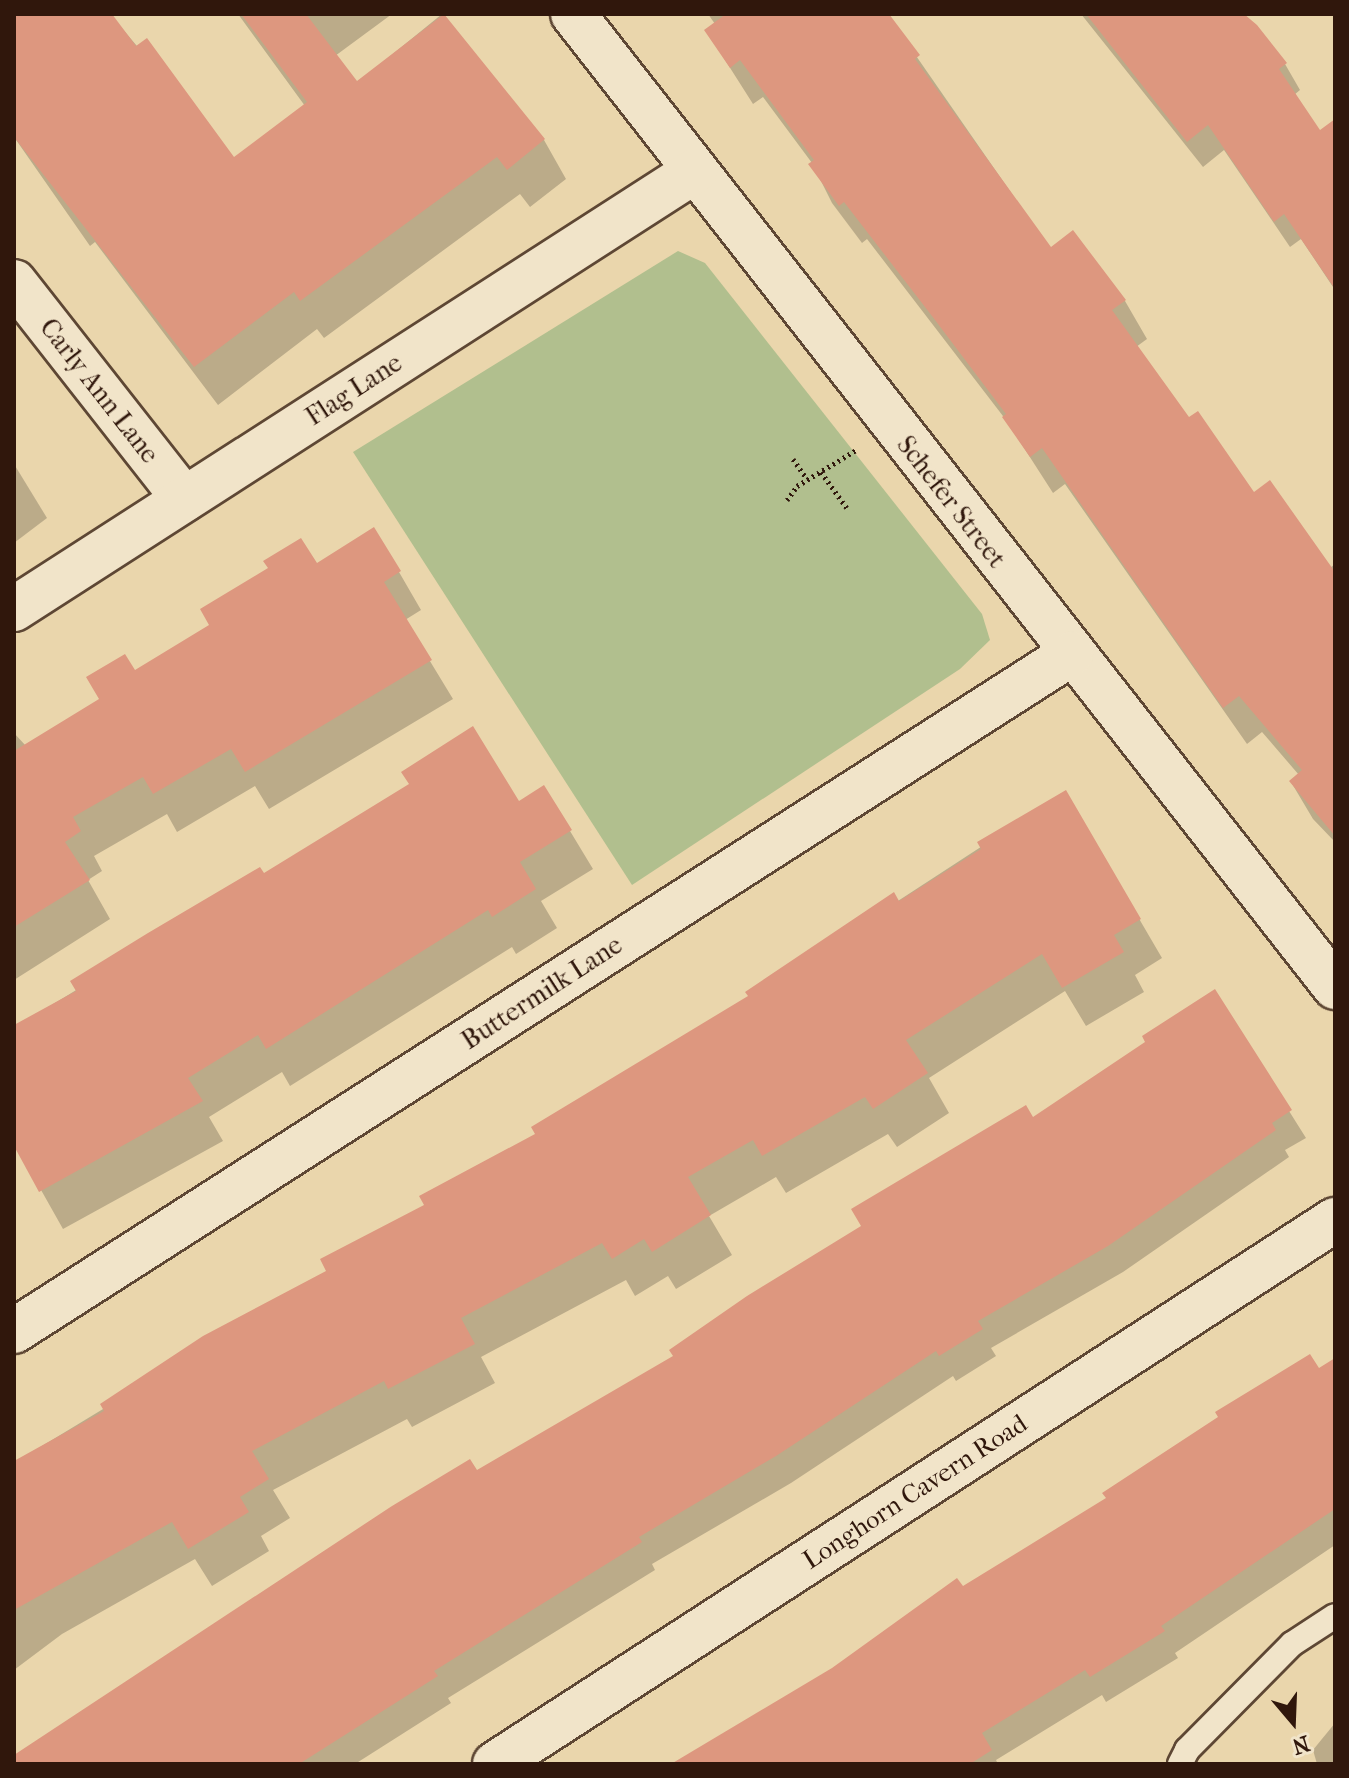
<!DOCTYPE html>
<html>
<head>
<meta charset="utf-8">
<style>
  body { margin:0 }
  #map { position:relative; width:1349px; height:1778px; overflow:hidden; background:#ead6ac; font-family:"IM FELL French Canon",serif }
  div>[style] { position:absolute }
  .green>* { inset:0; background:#b1bf8e }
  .shadow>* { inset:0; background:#0003 }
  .building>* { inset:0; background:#dd977f }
  .path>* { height:5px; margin-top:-2.5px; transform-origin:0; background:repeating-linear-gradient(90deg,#30170c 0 2px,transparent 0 6px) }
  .roads { filter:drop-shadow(2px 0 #5e4734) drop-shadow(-2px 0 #5e4734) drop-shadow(0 2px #5e4734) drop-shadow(0 -2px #5e4734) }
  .service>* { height:24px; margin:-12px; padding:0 12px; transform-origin:12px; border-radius:12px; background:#f1e4c9 }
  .minor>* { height:44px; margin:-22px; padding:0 22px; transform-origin:22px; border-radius:22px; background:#f1e4c9 }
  span { translate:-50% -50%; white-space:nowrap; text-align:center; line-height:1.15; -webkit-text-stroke:6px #f1e4c9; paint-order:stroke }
  .street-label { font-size:26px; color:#30170c }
  .frame { position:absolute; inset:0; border:16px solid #30170c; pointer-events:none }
  .north { position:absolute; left:1253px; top:1682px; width:80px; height:80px; -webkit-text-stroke:6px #f1e4c9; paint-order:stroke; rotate:161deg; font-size:22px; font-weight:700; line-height:32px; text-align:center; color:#30170c }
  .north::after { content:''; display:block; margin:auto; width:28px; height:36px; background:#30170c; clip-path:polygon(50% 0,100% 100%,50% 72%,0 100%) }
</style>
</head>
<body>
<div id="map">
  <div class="green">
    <div style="clip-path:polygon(678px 251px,705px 263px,982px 614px,990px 640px,960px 669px,632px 885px,353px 452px)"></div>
  </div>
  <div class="shadow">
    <div style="clip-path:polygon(14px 14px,110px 14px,233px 160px,305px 106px,238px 14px,392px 14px,335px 56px,356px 84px,442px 14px,544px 140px,566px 179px,530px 207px,520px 194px,324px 338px,317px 329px,218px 405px,95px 242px,90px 246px,14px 137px)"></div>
    <div style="clip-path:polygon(708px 14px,887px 14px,1050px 249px,1073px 232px,1125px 301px,1147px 339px,1136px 347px,1188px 420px,1253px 495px,1330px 568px,1335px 564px,1335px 842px,1313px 819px,1291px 782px,1299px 775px,1262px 732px,1247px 744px,1065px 484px,1053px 493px,1006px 420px,867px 239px,862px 243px,832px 203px,812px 163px,763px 97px,753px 104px,706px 30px,715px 24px)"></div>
    <div style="clip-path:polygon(1081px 14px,1244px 14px,1285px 64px,1300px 90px,1294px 95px,1320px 133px,1335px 127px,1335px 290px,1301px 239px,1290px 247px,1224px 150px,1203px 167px)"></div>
    <div style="clip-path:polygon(14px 464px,47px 518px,14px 543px)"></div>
    <div style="clip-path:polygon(316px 566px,399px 572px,421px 610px,405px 620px,453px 699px,269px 809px,255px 786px,177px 832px,167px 814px,94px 856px,102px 871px,88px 880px,110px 919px,14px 980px,14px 733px,26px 746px,102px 700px,134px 673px)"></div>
    <div style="clip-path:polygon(1065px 792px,1162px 958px,1135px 975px,1144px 992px,1086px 1026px,1065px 991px,929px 1078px,949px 1113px,897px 1147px,888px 1134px,786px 1193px,776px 1177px,709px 1216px,732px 1255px,676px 1289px,668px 1276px,635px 1296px,626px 1280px,481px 1357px,495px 1383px,412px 1427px,407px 1419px,273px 1490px,290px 1518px,261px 1536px,269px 1551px,212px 1586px,195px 1559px,62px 1634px,14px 1670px,14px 1463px,329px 1272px)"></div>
    <div style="clip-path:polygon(519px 803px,570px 831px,593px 869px,541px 901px,557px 928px,516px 954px,512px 947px,290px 1086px,282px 1072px,209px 1117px,223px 1141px,63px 1229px,14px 1142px,14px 1028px,263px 876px)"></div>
    <div style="clip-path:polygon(1214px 992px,1306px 1138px,1285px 1150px,1289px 1157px,1123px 1272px,991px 1348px,996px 1356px,956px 1381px,953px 1376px,791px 1483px,652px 1564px,655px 1570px,448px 1698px,451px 1703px,355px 1764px,23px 1764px,476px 1472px,675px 1357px,1148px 1043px)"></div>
    <div style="clip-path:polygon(1335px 1361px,1335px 1545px,1175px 1653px,1178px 1658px,1106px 1702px,1102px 1695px,996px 1760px,998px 1764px,677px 1764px)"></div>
    <div style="clip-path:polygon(1335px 1723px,1335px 1764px,1317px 1764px,1313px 1750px)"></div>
  </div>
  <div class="building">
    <div style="clip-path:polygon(14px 14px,112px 14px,136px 46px,147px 38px,234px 157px,307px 102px,241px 14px,306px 14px,357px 81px,444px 14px,545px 139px,507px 170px,497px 157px,300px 301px,294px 292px,194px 367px,14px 137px)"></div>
    <div style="clip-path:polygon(726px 14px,889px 14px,920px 55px,915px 59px,1051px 247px,1073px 230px,1126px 300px,1112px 310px,1189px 417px,1198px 411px,1254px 492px,1270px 480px,1335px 572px,1335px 836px,1289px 781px,1302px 770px,1239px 696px,1223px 708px,1042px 448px,1030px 457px,1002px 417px,1006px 414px,932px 316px,844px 202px,839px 206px,808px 164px,814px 160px,740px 60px,730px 68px,704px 30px)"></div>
    <div style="clip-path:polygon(1086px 14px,1244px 14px,1257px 25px,1287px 63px,1279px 69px,1320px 130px,1335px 119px,1335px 289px,1284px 214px,1274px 222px,1208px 125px,1187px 142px)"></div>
    <div style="clip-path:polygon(374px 527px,401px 571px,384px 582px,432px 660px,245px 772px,231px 749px,153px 794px,143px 777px,73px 817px,81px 831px,65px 842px,90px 880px,14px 927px,14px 751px,99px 699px,86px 677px,125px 654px,135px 670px,209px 625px,200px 609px,268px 568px,263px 561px,301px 538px,317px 563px)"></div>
    <div style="clip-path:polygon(473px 726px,519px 801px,544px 785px,572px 830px,520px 862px,536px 889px,492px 917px,488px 910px,266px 1049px,258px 1035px,188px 1078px,203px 1101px,39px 1192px,14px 1146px,14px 1025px,76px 991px,70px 981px,148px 933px,260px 867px,264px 873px,409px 784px,401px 772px)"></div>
    <div style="clip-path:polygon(1066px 790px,1141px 919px,1114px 935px,1124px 952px,1062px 988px,1042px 954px,906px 1040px,928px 1073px,873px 1109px,865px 1097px,762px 1156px,753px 1140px,688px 1177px,711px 1215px,652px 1252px,644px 1239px,612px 1259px,602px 1243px,461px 1318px,475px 1344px,388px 1389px,384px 1381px,252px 1451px,269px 1479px,240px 1497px,249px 1512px,188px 1549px,172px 1522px,14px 1610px,14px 1461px,104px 1411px,100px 1404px,203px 1336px,326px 1271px,320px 1259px,424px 1205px,419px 1196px,535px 1134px,531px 1127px,748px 996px,745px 992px,894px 892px,899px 901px,981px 849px,977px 842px)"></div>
    <div style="clip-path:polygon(1215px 989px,1292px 1110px,1272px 1123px,1276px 1130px,1108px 1246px,978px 1321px,983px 1329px,939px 1356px,936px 1351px,776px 1456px,639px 1537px,642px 1542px,434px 1671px,438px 1676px,299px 1764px,14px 1764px,14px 1755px,392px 1506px,470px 1459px,477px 1470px,673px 1356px,669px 1350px,747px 1296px,861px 1226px,851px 1209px,1026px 1105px,1033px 1117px,1145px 1042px,1142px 1036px)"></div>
    <div style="clip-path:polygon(1310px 1354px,1319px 1368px,1335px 1358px,1335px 1509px,1161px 1626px,1165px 1631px,1090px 1677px,1085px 1670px,982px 1733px,992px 1750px,970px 1764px,671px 1764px,832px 1668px,957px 1578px,963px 1586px,1106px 1498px,1102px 1493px,1218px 1417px,1215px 1412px)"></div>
  </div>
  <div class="path">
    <div style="left:793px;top:459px;width:24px;rotate:55deg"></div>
    <div style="left:821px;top:472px;width:44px;rotate:54.2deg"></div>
    <div style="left:787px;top:500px;width:17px;rotate:-54deg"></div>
    <div style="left:797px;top:486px;width:69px;rotate:-31.4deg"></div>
  </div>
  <div class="roads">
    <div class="service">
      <div style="left:1180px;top:1764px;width:16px;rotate:-63deg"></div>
      <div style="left:1187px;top:1750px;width:149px;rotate:-45.3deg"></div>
      <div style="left:1292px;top:1644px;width:51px;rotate:-33.1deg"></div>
    </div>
    <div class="minor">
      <div style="left:573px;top:14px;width:1236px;rotate:51.93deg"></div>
      <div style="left:14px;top:282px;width:276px;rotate:51.9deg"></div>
      <div style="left:14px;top:609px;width:810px;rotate:-32.75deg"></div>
      <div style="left:14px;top:1331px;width:1255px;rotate:-32.64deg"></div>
      <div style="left:495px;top:1764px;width:1001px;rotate:-32.93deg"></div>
    </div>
  </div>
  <div class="street-label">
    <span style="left:354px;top:390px;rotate:-33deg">Flag Lane</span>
    <span style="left:99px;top:391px;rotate:52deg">Carly Ann Lane</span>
    <span style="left:951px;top:502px;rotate:52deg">Schefer Street</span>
    <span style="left:542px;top:993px;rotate:-33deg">Buttermilk Lane</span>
    <span style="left:915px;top:1492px;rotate:-33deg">Longhorn Cavern Road</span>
  </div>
  <div class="frame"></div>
  <div class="north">N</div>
</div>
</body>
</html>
